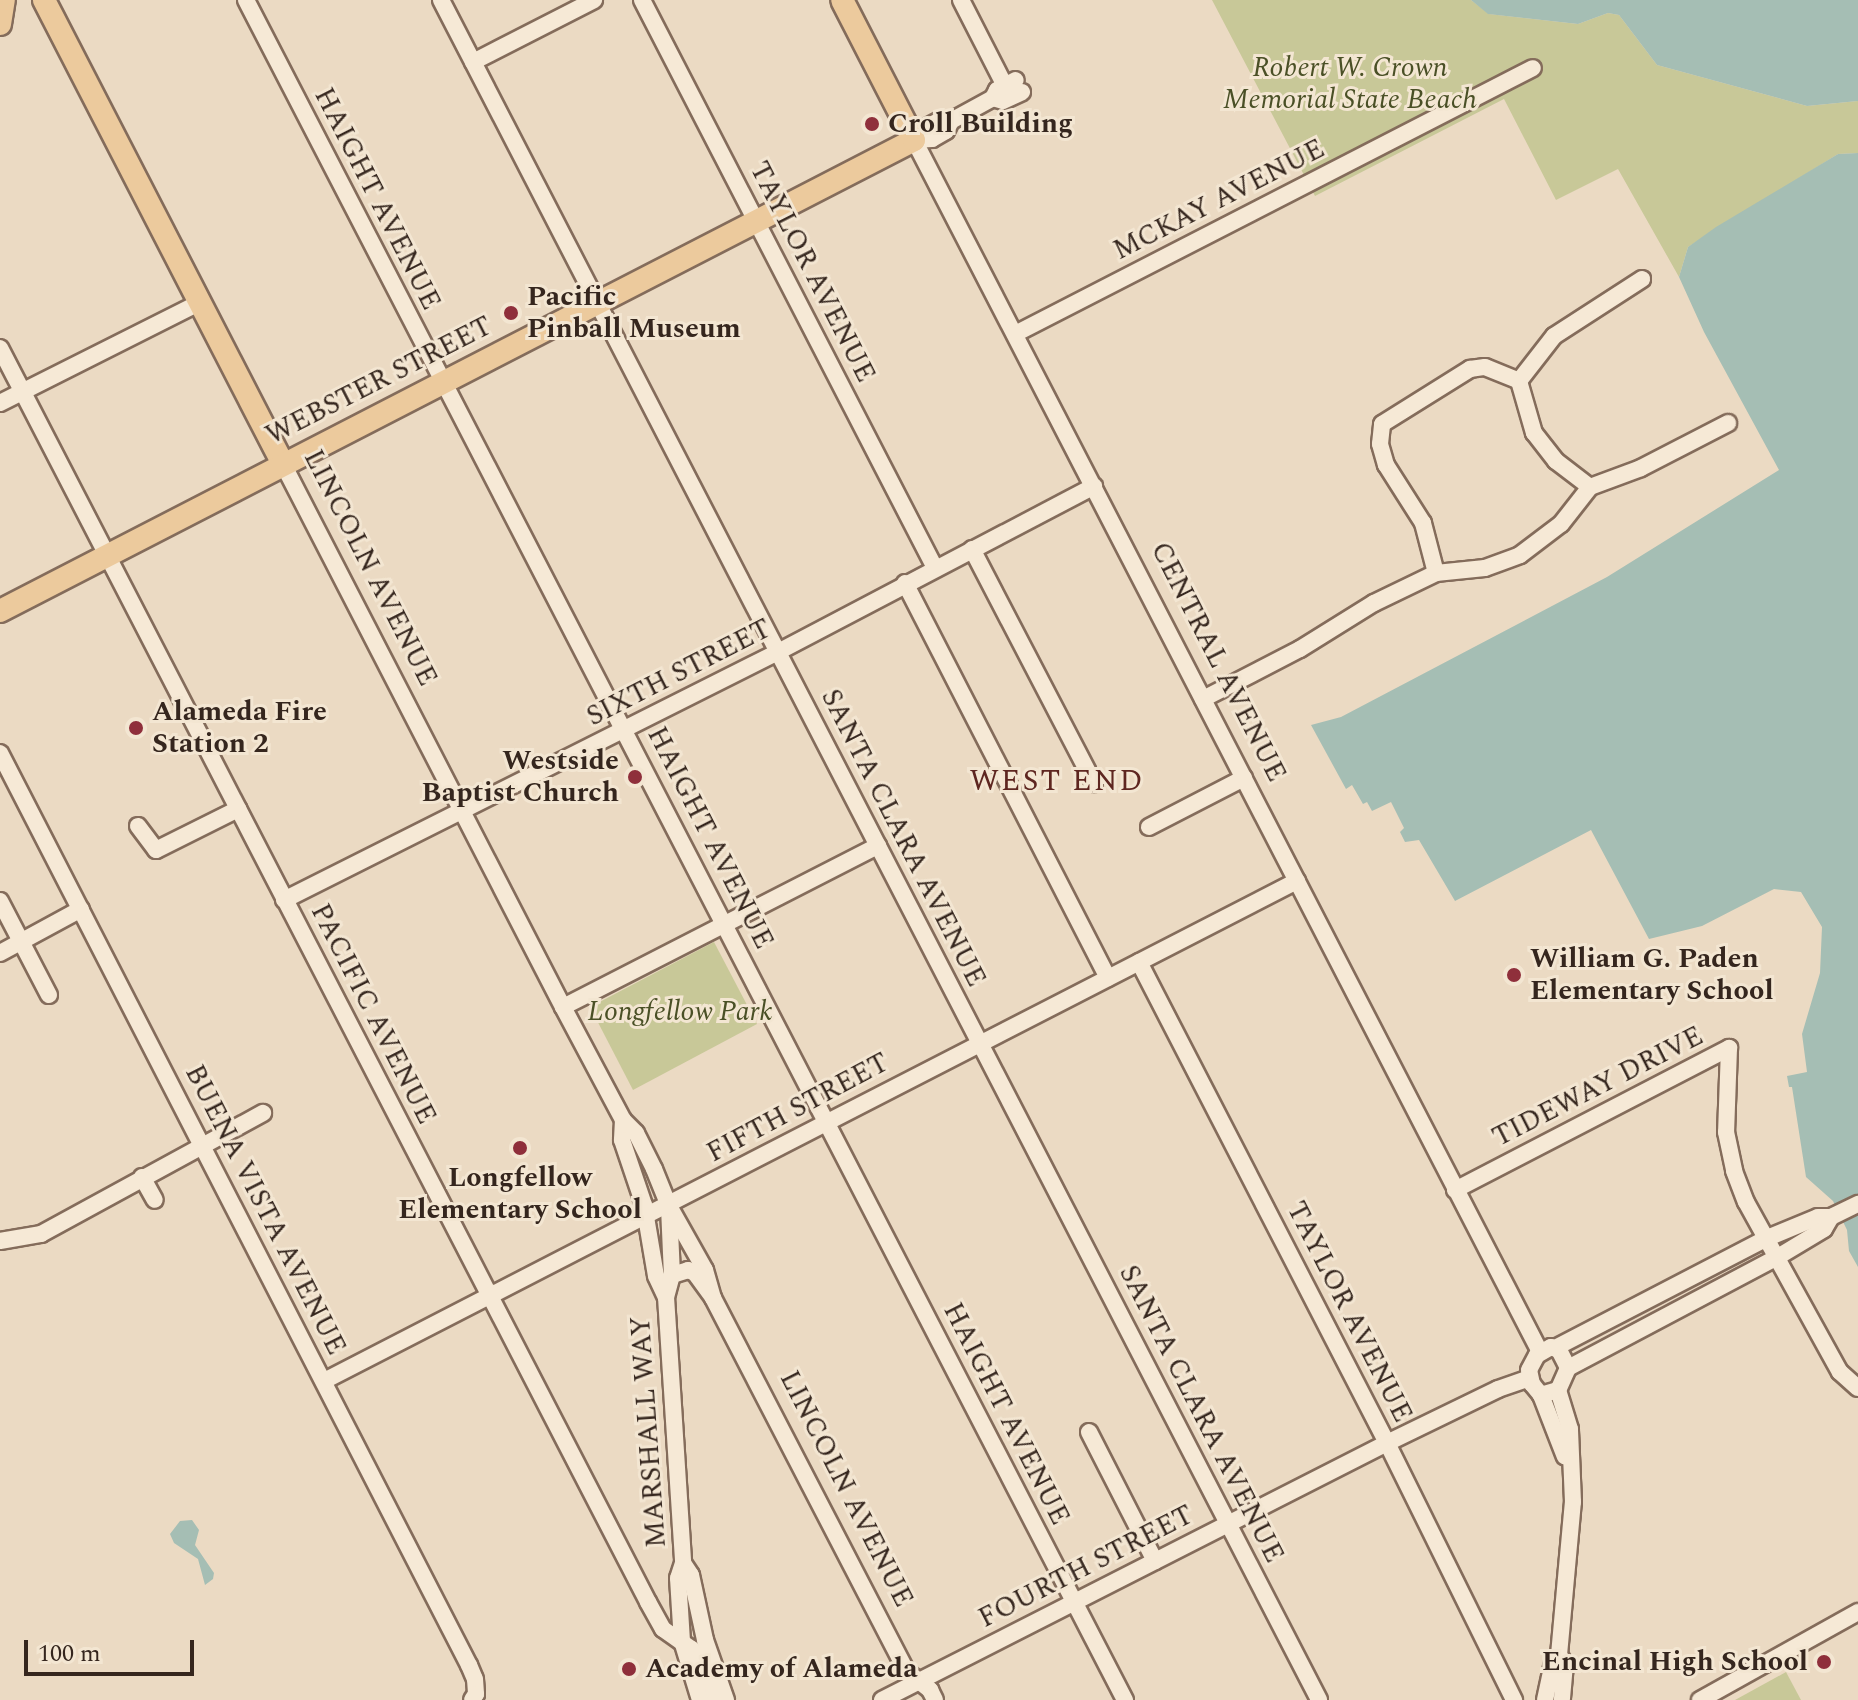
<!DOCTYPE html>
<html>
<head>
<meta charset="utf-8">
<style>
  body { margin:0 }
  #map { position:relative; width:1858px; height:1700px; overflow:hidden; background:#ebdac3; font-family:Spectral,serif }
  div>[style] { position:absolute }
  .green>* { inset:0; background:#c8c898 }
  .water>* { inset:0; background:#a5beb4 }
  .roads { filter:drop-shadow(2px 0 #846c5b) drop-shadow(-2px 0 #846c5b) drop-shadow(0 2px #846c5b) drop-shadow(0 -2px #846c5b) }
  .minor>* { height:16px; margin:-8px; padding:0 8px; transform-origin:8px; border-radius:8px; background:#f6e9d6 }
  .major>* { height:22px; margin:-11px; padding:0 11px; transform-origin:11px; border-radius:11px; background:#ecca9d }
  .dots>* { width:22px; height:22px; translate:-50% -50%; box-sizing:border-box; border:4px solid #f3e6d2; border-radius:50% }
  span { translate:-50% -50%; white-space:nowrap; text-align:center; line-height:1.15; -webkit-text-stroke:6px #f3e6d2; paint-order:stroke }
  .park-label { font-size:28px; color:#4a5026; font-style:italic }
  .poi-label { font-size:28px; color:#35261e; font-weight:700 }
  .left { translate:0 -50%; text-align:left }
  .right { translate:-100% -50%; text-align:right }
  .street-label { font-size:28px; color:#35261e }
  .neighbourhood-label { font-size:30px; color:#5e2620; letter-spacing:2px }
  .scale { position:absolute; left:24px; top:1640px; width:170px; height:36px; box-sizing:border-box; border:4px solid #35261e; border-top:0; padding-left:10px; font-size:24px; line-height:28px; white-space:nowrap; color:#35261e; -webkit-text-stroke:6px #f3e6d2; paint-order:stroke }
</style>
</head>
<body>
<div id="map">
  <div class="green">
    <div style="clip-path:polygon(1212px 0,1471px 0,1489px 14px,1578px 24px,1608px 13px,1619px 15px,1657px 65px,1807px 106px,1858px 101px,1858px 153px,1838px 154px,1688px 247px,1679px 277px,1618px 169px,1556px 200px,1504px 99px,1315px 196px)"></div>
    <div style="clip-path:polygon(714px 942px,757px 1024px,633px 1090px,590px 1007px)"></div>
    <div style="clip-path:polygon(1786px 1672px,1801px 1700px,1735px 1700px)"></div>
  </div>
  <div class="water">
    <div style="clip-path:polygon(1471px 0,1858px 0,1858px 101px,1807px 106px,1657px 65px,1619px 15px,1608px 13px,1578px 24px,1488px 14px)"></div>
    <div style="clip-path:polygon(1858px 153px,1858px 1267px,1849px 1251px,1847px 1230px,1833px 1201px,1806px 1177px,1792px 1087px,1789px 1087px,1787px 1076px,1807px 1072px,1802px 1034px,1820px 973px,1822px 927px,1801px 892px,1774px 889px,1702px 926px,1649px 939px,1591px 830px,1455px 901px,1419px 840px,1405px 842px,1400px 832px,1404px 828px,1391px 802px,1372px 811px,1367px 802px,1363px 804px,1352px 785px,1346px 789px,1311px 725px,1341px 717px,1607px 577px,1779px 470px,1704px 332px,1679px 277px,1688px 247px,1716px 227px,1838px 154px)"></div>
    <div style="clip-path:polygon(192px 1520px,199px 1530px,195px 1545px,214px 1573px,213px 1579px,205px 1585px,198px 1559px,174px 1543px,170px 1534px,180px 1521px)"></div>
  </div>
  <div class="roads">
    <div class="minor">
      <div style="left:246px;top:0;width:1914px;rotate:62.66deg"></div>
      <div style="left:441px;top:0;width:1913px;rotate:62.68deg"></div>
      <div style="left:642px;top:0;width:639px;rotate:62.71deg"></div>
      <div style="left:961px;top:0;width:97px;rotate:62.9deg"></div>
      <div style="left:473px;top:62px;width:136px;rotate:-27.1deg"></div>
      <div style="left:993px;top:98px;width:10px;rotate:17deg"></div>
      <div style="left:1003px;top:101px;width:21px;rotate:-25deg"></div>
      <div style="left:914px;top:140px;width:1364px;rotate:62.68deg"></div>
      <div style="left:914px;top:140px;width:18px;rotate:-45deg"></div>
      <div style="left:927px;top:127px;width:15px;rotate:-28deg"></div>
      <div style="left:940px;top:120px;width:11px;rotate:5deg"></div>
      <div style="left:951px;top:121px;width:48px;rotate:-28.7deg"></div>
      <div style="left:993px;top:98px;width:9px;rotate:-63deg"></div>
      <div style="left:997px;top:90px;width:21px;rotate:-28deg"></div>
      <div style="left:914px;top:140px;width:18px;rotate:-3deg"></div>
      <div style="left:932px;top:139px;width:16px;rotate:-30deg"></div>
      <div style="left:946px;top:131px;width:11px;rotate:-63deg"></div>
      <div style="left:1015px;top:334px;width:582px;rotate:-27.18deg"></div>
      <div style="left:0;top:348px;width:1412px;rotate:62.67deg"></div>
      <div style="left:648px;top:1602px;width:31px;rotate:61deg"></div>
      <div style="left:663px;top:1629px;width:35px;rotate:35deg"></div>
      <div style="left:692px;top:1649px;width:56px;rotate:65.7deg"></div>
      <div style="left:0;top:403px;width:225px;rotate:-26.7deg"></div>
      <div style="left:283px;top:464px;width:611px;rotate:62.72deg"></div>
      <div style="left:563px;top:1007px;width:128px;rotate:62deg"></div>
      <div style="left:623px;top:1120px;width:18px;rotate:45deg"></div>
      <div style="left:636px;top:1133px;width:40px;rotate:63.4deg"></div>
      <div style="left:654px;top:1169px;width:40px;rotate:68deg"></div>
      <div style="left:669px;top:1206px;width:73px;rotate:60.6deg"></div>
      <div style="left:705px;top:1270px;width:29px;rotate:74deg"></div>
      <div style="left:1590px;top:487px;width:43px;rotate:-142.6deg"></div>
      <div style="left:1556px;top:461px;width:36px;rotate:-128deg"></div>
      <div style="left:1534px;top:433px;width:54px;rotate:-106.1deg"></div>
      <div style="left:1519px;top:381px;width:57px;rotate:-52.1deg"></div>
      <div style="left:1554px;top:336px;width:105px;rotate:-32.9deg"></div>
      <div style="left:972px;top:549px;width:264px;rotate:62.5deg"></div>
      <div style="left:1436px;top:573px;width:52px;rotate:-104.6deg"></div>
      <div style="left:1423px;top:523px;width:69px;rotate:-122.5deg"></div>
      <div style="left:1386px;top:465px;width:22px;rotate:-106deg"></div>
      <div style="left:1380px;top:444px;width:20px;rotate:-84deg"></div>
      <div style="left:1382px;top:424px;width:104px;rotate:-32deg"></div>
      <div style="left:1470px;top:369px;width:15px;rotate:-8deg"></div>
      <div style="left:1485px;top:367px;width:37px;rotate:22deg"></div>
      <div style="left:905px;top:583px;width:444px;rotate:62.8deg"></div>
      <div style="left:1203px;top:699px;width:109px;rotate:-27.3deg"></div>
      <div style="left:1300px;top:649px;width:87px;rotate:-31.9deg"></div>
      <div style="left:1374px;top:603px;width:69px;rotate:-25.8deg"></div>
      <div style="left:1436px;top:573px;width:49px;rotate:-5.8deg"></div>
      <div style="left:1485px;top:568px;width:37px;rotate:-20deg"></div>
      <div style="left:1520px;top:555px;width:51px;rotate:-37.1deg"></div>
      <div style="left:1561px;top:524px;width:47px;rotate:-51.9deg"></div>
      <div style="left:1590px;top:487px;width:54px;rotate:-20.4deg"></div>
      <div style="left:1641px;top:468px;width:98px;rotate:-27.3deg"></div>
      <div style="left:0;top:753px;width:1026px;rotate:62.79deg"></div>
      <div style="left:469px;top:1665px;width:15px;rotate:67deg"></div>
      <div style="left:475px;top:1679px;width:15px;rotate:86deg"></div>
      <div style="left:476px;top:1694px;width:7px;rotate:124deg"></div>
      <div style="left:138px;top:826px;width:30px;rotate:53deg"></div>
      <div style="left:156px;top:850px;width:92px;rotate:-26.6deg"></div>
      <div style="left:1149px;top:827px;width:107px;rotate:-27.3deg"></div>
      <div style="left:284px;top:900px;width:553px;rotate:-26.66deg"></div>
      <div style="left:778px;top:652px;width:357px;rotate:-27.7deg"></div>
      <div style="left:0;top:901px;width:106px;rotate:62.5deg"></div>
      <div style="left:0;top:953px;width:92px;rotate:-28.5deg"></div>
      <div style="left:1139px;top:962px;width:541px;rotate:62.72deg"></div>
      <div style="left:1387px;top:1443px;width:287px;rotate:63.7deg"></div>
      <div style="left:563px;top:1007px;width:354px;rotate:-27.1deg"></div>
      <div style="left:623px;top:1120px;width:20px;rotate:93deg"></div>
      <div style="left:622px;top:1140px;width:69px;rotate:71.3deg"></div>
      <div style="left:644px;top:1205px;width:72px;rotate:80.4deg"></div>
      <div style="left:656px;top:1276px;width:23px;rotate:65deg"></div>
      <div style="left:142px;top:1177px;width:26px;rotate:61deg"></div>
      <div style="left:1455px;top:1190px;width:309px;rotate:-27.4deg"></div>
      <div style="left:1729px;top:1048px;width:84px;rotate:92deg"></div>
      <div style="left:1726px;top:1132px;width:40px;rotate:78deg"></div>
      <div style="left:1734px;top:1171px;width:33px;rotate:69deg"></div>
      <div style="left:1746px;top:1202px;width:194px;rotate:61.1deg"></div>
      <div style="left:1840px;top:1372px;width:24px;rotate:42deg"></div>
      <div style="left:669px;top:1207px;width:68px;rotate:87.5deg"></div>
      <div style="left:672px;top:1275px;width:23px;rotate:105deg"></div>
      <div style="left:666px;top:1297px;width:267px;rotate:86.3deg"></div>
      <div style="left:683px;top:1563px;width:16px;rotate:108deg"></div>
      <div style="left:678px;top:1578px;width:63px;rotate:86.4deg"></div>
      <div style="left:682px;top:1641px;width:62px;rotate:73deg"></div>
      <div style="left:0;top:1241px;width:42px;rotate:-9.7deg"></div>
      <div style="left:41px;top:1234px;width:253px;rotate:-28.6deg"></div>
      <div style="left:672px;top:1275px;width:17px;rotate:-17deg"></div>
      <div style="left:688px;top:1270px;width:8px;rotate:23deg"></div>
      <div style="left:695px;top:1273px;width:31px;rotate:54deg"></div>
      <div style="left:713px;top:1298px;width:420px;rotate:62.6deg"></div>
      <div style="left:906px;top:1671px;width:31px;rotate:38deg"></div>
      <div style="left:930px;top:1690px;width:11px;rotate:63deg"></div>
      <div style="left:1551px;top:1347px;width:9px;rotate:21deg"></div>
      <div style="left:1559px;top:1350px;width:20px;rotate:63deg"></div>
      <div style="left:1568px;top:1368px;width:24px;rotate:114deg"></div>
      <div style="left:1558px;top:1390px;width:18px;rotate:164deg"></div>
      <div style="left:1541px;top:1395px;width:14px;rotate:-129deg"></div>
      <div style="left:1532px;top:1384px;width:14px;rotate:-102deg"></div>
      <div style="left:1529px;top:1370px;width:17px;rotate:-62deg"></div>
      <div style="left:1537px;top:1355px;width:16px;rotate:-30deg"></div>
      <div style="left:1555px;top:1348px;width:237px;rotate:-27.4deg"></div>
      <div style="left:1765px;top:1239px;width:57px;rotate:-22.5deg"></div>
      <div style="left:1818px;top:1217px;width:13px"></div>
      <div style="left:1831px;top:1217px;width:30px;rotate:-26deg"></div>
      <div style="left:1568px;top:1368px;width:235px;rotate:-27.9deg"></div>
      <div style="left:1776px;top:1258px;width:56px;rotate:-31.1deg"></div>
      <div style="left:1824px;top:1229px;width:14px;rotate:-60deg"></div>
      <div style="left:324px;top:1381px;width:1094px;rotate:-27.2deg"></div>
      <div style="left:1541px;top:1395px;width:66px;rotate:68.8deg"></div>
      <div style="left:1089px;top:1432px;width:145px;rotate:62.9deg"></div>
      <div style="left:683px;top:1563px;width:14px;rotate:56deg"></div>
      <div style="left:691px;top:1575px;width:66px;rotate:77.8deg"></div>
      <div style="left:705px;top:1640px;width:64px;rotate:70.7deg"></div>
      <div style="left:1559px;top:1655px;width:11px;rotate:56deg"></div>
      <div style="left:1565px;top:1664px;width:36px;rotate:95deg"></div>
      <div style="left:882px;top:1700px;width:567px;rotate:-26.97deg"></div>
      <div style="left:1387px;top:1443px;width:123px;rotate:-25.9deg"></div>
      <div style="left:1498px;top:1389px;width:34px;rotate:-19deg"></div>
      <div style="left:1545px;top:1700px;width:40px;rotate:-78deg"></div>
      <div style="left:1553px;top:1661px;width:8px;rotate:-45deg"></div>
      <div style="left:1559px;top:1655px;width:154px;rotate:-84.8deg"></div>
      <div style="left:1573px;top:1502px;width:73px;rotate:-92.4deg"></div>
      <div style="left:1570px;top:1429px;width:41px;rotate:-107.1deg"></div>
      <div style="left:1700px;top:1700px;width:181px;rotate:-29.1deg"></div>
    </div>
    <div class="major">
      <div style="left:44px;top:0;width:522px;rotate:62.75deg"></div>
      <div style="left:0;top:24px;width:24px;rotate:-81deg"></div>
      <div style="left:0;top:611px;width:1028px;rotate:-27.26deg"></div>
      <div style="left:914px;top:140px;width:157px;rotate:-117.2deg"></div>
    </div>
  </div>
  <div class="dots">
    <div style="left:872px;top:124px;background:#8f2f3b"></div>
    <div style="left:511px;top:313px;background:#8f2f3b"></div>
    <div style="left:136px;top:728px;background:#8f2f3b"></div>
    <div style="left:635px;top:777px;background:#8f2f3b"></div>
    <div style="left:1514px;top:975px;background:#8f2f3b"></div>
    <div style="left:520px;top:1148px;background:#8f2f3b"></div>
    <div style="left:1824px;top:1662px;background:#8f2f3b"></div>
    <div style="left:629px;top:1669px;background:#8f2f3b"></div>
  </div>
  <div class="park-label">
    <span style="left:1350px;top:84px">Robert W. Crown<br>Memorial State Beach</span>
    <span style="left:680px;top:1012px">Longfellow Park</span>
  </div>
  <div class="poi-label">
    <span class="left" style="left:888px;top:124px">Croll Building</span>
    <span class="left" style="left:527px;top:313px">Pacific<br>Pinball Museum</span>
    <span class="left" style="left:152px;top:728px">Alameda Fire<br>Station 2</span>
    <span class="right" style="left:619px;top:777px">Westside<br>Baptist Church</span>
    <span class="left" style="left:1530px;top:975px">William G. Paden<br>Elementary School</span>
    <span style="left:520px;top:1194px">Longfellow<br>Elementary School</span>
    <span class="right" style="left:1808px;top:1662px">Encinal High School</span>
    <span class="left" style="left:645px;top:1669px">Academy of Alameda</span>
  </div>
  <div class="street-label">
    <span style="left:377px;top:199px;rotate:63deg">HAIGHT AVENUE</span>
    <span style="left:1219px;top:200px;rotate:-27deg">MCKAY AVENUE</span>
    <span style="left:812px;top:272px;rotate:63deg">TAYLOR AVENUE</span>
    <span style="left:379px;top:381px;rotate:-27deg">WEBSTER STREET</span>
    <span style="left:370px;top:568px;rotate:63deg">LINCOLN AVENUE</span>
    <span style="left:1218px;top:662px;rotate:63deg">CENTRAL AVENUE</span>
    <span style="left:679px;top:673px;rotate:-27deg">SIXTH STREET</span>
    <span style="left:710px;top:838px;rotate:63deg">HAIGHT AVENUE</span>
    <span style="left:903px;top:838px;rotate:63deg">SANTA CLARA AVENUE</span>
    <span style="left:373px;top:1014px;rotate:63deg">PACIFIC AVENUE</span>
    <span style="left:1598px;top:1087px;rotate:-27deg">TIDEWAY DRIVE</span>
    <span style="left:798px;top:1108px;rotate:-28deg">FIFTH STREET</span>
    <span style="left:265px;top:1210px;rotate:63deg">BUENA VISTA AVENUE</span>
    <span style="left:1349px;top:1312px;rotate:63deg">TAYLOR AVENUE</span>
    <span style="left:1006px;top:1414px;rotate:63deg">HAIGHT AVENUE</span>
    <span style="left:1201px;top:1414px;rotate:63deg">SANTA CLARA AVENUE</span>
    <span style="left:649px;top:1432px;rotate:-94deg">MARSHALL WAY</span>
    <span style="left:846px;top:1489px;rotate:63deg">LINCOLN AVENUE</span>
    <span style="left:1086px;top:1567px;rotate:-27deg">FOURTH STREET</span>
  </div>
  <div class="neighbourhood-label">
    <span style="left:1057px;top:781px">WEST END</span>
  </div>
  <div class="scale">100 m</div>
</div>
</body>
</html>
